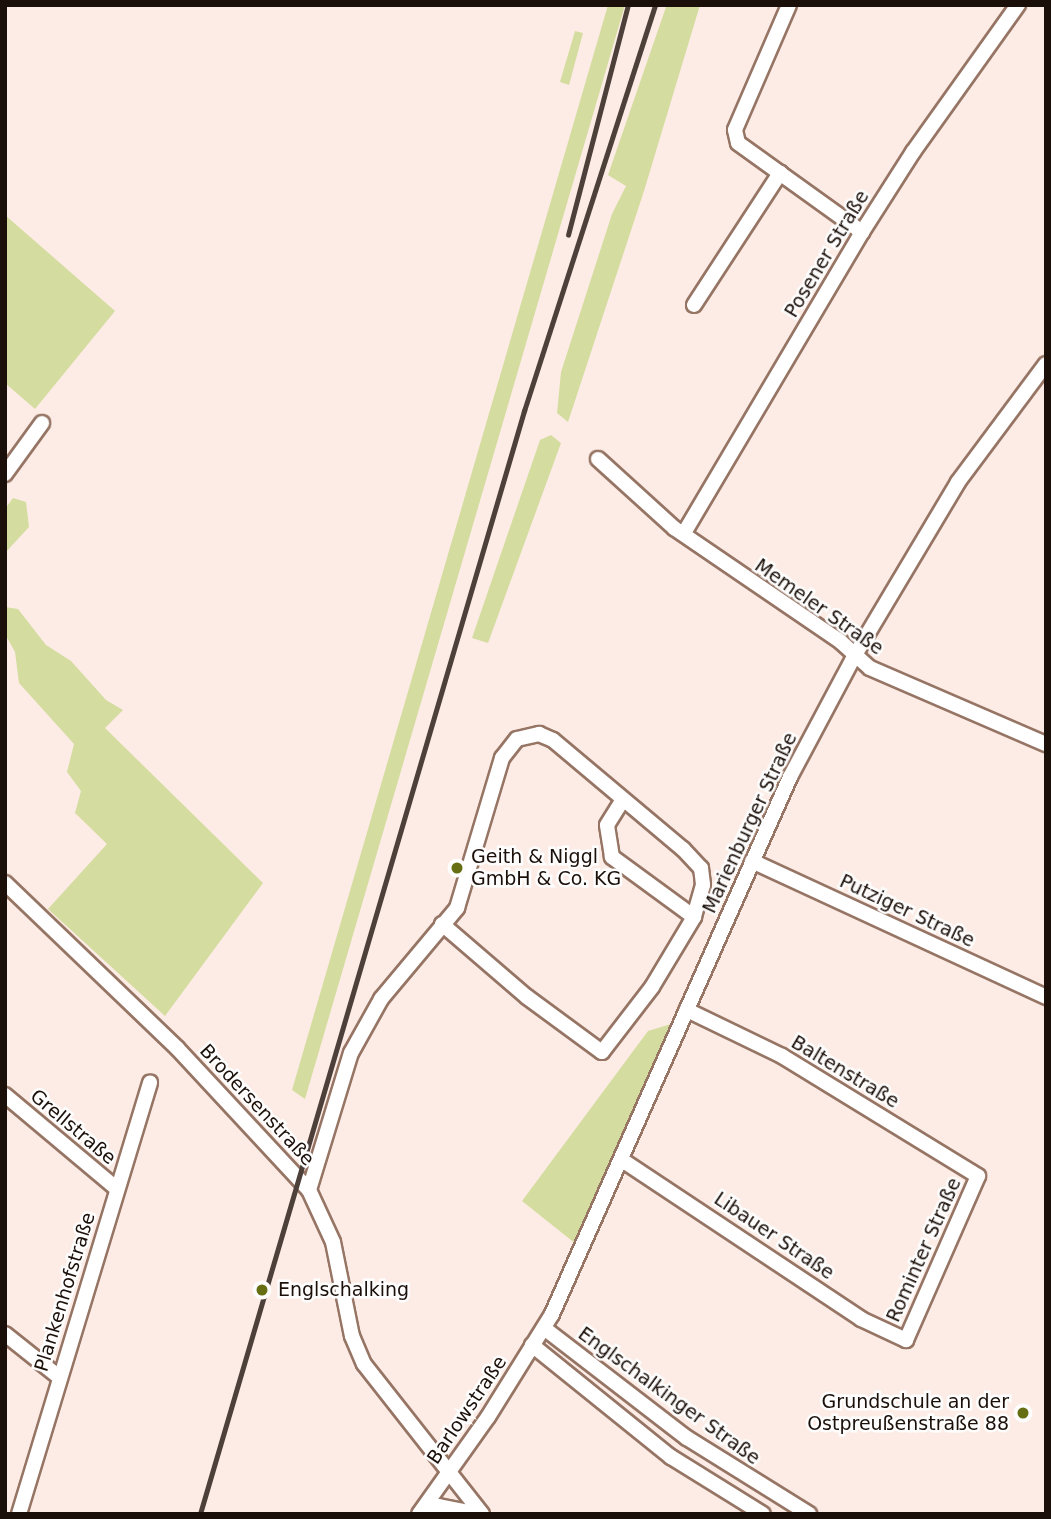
<!DOCTYPE html>
<html>
<head>
<meta charset="utf-8">
<style>
  body { margin:0 }
  #map { position:relative; width:1051px; height:1519px; overflow:hidden; background:#fcece5; font-family:"DejaVu Sans",sans-serif }
  div>[style] { position:absolute }
  .green>* { inset:0; background:#d5dc9f }
  .roads { filter:drop-shadow(2px 0 #967565) drop-shadow(-2px 0 #967565) drop-shadow(0 2px #967565) drop-shadow(0 -2px #967565) }
  .minor>* { height:14px; margin:-7px; padding:0 7px; transform-origin:7px; border-radius:7px; background:#fff }
  .rail>* { height:4.5px; margin:-2.25px; padding:0 2.25px; transform-origin:2.25px; border-radius:2.25px; background:#4d403a }
  .dots>* { width:19px; height:19px; translate:-50% -50%; box-sizing:border-box; border:4px solid #fdfdfd; border-radius:50% }
  span { translate:-50% -50%; white-space:nowrap; text-align:center; line-height:1.15; -webkit-text-stroke:5px #fdfdfd; paint-order:stroke }
  .street-label { font-size:19px; color:#1b0f09 }
  .poi-label { font-size:19px; color:#1b0f09 }
  .left { translate:0 -50%; text-align:left }
  .right { translate:-100% -50%; text-align:right }
  .frame { position:absolute; inset:0; border:7px solid #1b0f09; pointer-events:none }
</style>
</head>
<body>
<div id="map">
  <div class="green">
    <div style="clip-path:polygon(608px 5px,625px 5px,305px 1099px,292px 1090px)"></div>
    <div style="clip-path:polygon(700px 5px,644px 191px,568px 422px,557px 413px,561px 372px,612px 214px,626px 186px,608px 175px,666px 7px)"></div>
    <div style="clip-path:polygon(575px 31px,583px 33px,569px 85px,560px 82px)"></div>
    <div style="clip-path:polygon(5px 215px,115px 311px,35px 409px,5px 383px)"></div>
    <div style="clip-path:polygon(551px 435px,561px 443px,488px 643px,472px 638px,540px 440px)"></div>
    <div style="clip-path:polygon(13px 498px,26px 502px,29px 527px,5px 553px,5px 509px)"></div>
    <div style="clip-path:polygon(5px 607px,18px 609px,46px 645px,71px 661px,106px 700px,123px 710px,105px 728px,263px 883px,165px 1016px,48px 909px,107px 844px,75px 813px,81px 791px,67px 772px,74px 744px,19px 683px,15px 652px,5px 634px)"></div>
    <div style="clip-path:polygon(671px 1024px,576px 1244px,522px 1201px,648px 1031px)"></div>
  </div>
  <div class="roads">
    <div class="minor">
      <div style="left:789px;top:5px;width:136px;rotate:113.4deg"></div>
      <div style="left:735px;top:130px;width:13px;rotate:77deg"></div>
      <div style="left:738px;top:143px;width:153px;rotate:35.7deg"></div>
      <div style="left:694px;top:305px;width:158px;rotate:-56.9deg"></div>
      <div style="left:598px;top:459px;width:103px;rotate:42.2deg"></div>
      <div style="left:674px;top:528px;width:202px;rotate:34.3deg"></div>
      <div style="left:841px;top:642px;width:39px;rotate:42deg"></div>
      <div style="left:870px;top:668px;width:192px;rotate:23.4deg"></div>
      <div style="left:5px;top:474px;width:63px;rotate:-54deg"></div>
      <div style="left:684px;top:533px;width:350px;rotate:-59.4deg"></div>
      <div style="left:862px;top:232px;width:95px;rotate:-57.5deg"></div>
      <div style="left:913px;top:152px;width:181px;rotate:-54.5deg"></div>
      <div style="left:752px;top:861px;width:324px;rotate:24.8deg"></div>
      <div style="left:5px;top:883px;width:238px;rotate:43.8deg"></div>
      <div style="left:177px;top:1048px;width:194px;rotate:47.1deg"></div>
      <div style="left:309px;top:1190px;width:57px;rotate:65.2deg"></div>
      <div style="left:333px;top:1242px;width:96px;rotate:78.6deg"></div>
      <div style="left:352px;top:1336px;width:30px;rotate:67deg"></div>
      <div style="left:364px;top:1364px;width:191px;rotate:51.8deg"></div>
      <div style="left:442px;top:924px;width:112px;rotate:40.7deg"></div>
      <div style="left:527px;top:997px;width:93px;rotate:36.3deg"></div>
      <div style="left:602px;top:1052px;width:82px;rotate:-52.4deg"></div>
      <div style="left:652px;top:987px;width:82px;rotate:-59deg"></div>
      <div style="left:5px;top:1095px;width:145px;rotate:40deg"></div>
      <div style="left:622px;top:1160px;width:287px;rotate:33.6deg"></div>
      <div style="left:861px;top:1319px;width:50px;rotate:25deg"></div>
      <div style="left:906px;top:1340px;width:179px;rotate:-66.3deg"></div>
      <div style="left:978px;top:1176px;width:230px;rotate:-148.5deg"></div>
      <div style="left:782px;top:1056px;width:106px;rotate:-154.2deg"></div>
      <div style="left:309px;top:1190px;width:143px;rotate:-73deg"></div>
      <div style="left:351px;top:1053px;width:62px;rotate:-60.9deg"></div>
      <div style="left:381px;top:999px;width:119px;rotate:-50.1deg"></div>
      <div style="left:457px;top:908px;width:157px;rotate:-73.3deg"></div>
      <div style="left:502px;top:758px;width:24px;rotate:-52deg"></div>
      <div style="left:517px;top:739px;width:23px;rotate:-13deg"></div>
      <div style="left:539px;top:734px;width:15px;rotate:23deg"></div>
      <div style="left:553px;top:740px;width:170px;rotate:40deg"></div>
      <div style="left:683px;top:849px;width:26px;rotate:47deg"></div>
      <div style="left:701px;top:868px;width:17px;rotate:83deg"></div>
      <div style="left:703px;top:885px;width:33px;rotate:106deg"></div>
      <div style="left:694px;top:917px;width:102px;rotate:-143.8deg"></div>
      <div style="left:612px;top:857px;width:32px;rotate:-99deg"></div>
      <div style="left:607px;top:825px;width:28px;rotate:-58deg"></div>
      <div style="left:544px;top:1328px;width:180px;rotate:37.6deg"></div>
      <div style="left:687px;top:1438px;width:144px;rotate:31.9deg"></div>
      <div style="left:5px;top:1334px;width:69px;rotate:38.5deg"></div>
      <div style="left:532px;top:1345px;width:179px;rotate:38.9deg"></div>
      <div style="left:671px;top:1457px;width:108px;rotate:31.8deg"></div>
      <div style="left:420px;top:1513px;width:20px;rotate:-20deg"></div>
      <div style="left:439px;top:1506px;width:41px;rotate:11.3deg"></div>
      <div style="left:19px;top:1514px;width:451px;rotate:-73.1deg"></div>
      <div style="left:419px;top:1514px;width:119px;rotate:-54.6deg"></div>
      <div style="left:488px;top:1417px;width:121px;rotate:-58.1deg"></div>
      <div style="left:552px;top:1314px;width:587px;rotate:-66.1deg"></div>
      <div style="left:790px;top:777px;width:138px;rotate:-62deg"></div>
      <div style="left:855px;top:655px;width:201px;rotate:-59.2deg"></div>
      <div style="left:958px;top:482px;width:147px;rotate:-53.3deg"></div>
    </div>
  </div>
  <div class="rail">
    <div style="left:568px;top:235px;width:238px;rotate:-75.4deg"></div>
    <div style="left:200px;top:1514px;width:1150px;rotate:-73.63deg"></div>
    <div style="left:524px;top:411px;width:427px;rotate:-72.1deg"></div>
  </div>
  <div class="dots">
    <div style="left:457px;top:868px;background:#666e14"></div>
    <div style="left:262px;top:1290px;background:#666e14"></div>
    <div style="left:1023px;top:1413px;background:#666e14"></div>
  </div>
  <div class="street-label">
    <span style="left:827px;top:254px;rotate:-59deg">Posener Straße</span>
    <span style="left:819px;top:607px;rotate:35deg">Memeler Straße</span>
    <span style="left:750px;top:823px;rotate:-65deg">Marienburger Straße</span>
    <span style="left:907px;top:911px;rotate:25deg">Putziger Straße</span>
    <span style="left:845px;top:1072px;rotate:31deg">Baltenstraße</span>
    <span style="left:257px;top:1105px;rotate:47deg">Brodersenstraße</span>
    <span style="left:73px;top:1127px;rotate:40deg">Grellstraße</span>
    <span style="left:774px;top:1236px;rotate:34deg">Libauer Straße</span>
    <span style="left:924px;top:1250px;rotate:-66deg">Rominter Straße</span>
    <span style="left:65px;top:1292px;rotate:-73deg">Plankenhofstraße</span>
    <span style="left:669px;top:1396px;rotate:36deg">Englschalkinger Straße</span>
    <span style="left:467px;top:1410px;rotate:-56deg">Barlowstraße</span>
  </div>
  <div class="poi-label">
    <span class="left" style="left:471px;top:868px">Geith &amp; Niggl<br>GmbH &amp; Co. KG</span>
    <span class="left" style="left:278px;top:1290px">Englschalking</span>
    <span class="right" style="left:1009px;top:1413px">Grundschule an der<br>Ostpreußenstraße 88</span>
  </div>
  <div class="frame"></div>
</div>
</body>
</html>
